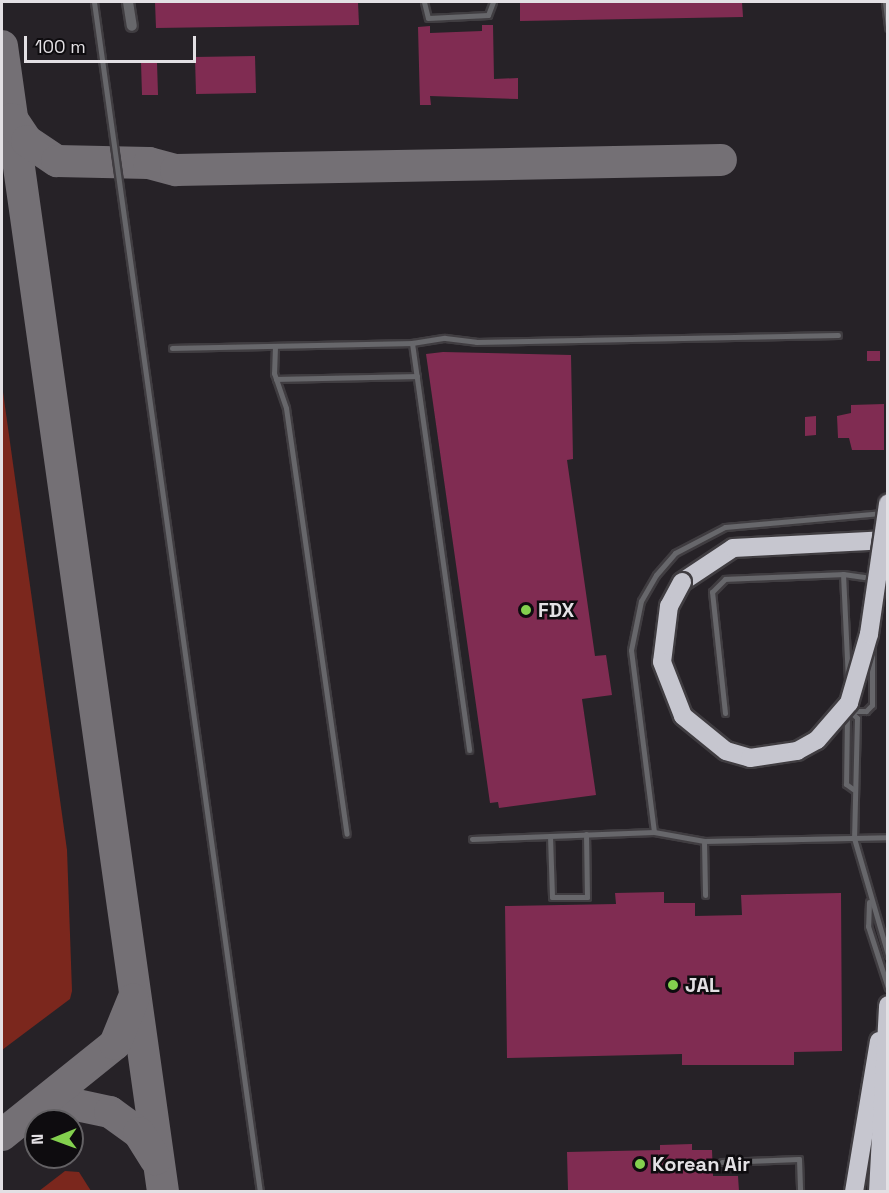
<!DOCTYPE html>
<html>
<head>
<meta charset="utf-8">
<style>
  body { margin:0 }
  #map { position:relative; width:889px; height:1193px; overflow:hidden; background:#262227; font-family:"Space Grotesk",sans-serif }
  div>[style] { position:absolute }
  .green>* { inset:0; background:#7b271d }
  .taxiway>* { height:32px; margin:-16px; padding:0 16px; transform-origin:16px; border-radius:16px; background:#747075 }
  .building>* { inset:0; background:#802c52 }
  .roads { filter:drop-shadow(2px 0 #403d41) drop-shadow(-2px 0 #403d41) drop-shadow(0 2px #403d41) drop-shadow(0 -2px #403d41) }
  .service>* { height:5px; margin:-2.5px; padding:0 2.5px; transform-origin:2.5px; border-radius:2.5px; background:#67676b }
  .minor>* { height:10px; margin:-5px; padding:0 5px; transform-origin:5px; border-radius:5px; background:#67676b }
  .motorway>* { height:18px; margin:-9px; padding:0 9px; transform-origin:9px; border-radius:9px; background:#c6c6cf }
  .bridges { filter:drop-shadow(2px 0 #403d41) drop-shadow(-2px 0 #403d41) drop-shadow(0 2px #403d41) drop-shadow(0 -2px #403d41) }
  .motorway-bridge>* { height:18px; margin:-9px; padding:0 9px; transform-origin:9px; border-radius:9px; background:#c6c6cf }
  .dots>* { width:16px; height:16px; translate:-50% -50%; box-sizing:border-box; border:3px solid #0e0c0f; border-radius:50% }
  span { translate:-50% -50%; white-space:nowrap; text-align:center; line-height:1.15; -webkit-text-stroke:5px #0e0c0f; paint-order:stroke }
  .poi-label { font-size:20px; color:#e3e0e4; font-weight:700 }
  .left { translate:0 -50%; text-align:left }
  .frame { position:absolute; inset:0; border:3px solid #e3e0e4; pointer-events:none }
  .north { position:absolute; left:24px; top:1109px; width:60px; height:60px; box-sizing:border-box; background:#0e0c0f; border:2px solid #636164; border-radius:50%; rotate:269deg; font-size:16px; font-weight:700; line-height:24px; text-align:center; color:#e3e0e4 }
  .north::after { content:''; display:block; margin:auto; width:21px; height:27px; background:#83d04e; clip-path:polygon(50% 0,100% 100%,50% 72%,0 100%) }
  .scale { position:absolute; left:24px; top:36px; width:172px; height:27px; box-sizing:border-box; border:3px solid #e3e0e4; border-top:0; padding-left:8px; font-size:18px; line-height:21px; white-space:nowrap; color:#e3e0e4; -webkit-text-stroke:4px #0e0c0f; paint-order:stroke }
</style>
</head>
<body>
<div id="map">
  <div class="green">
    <div style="clip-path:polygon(2px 385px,67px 850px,72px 991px,70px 999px,2px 1050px)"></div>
    <div style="clip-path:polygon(65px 1171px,79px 1172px,91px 1191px,39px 1191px)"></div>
  </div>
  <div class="taxiway">
    <div style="left:2px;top:46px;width:1157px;rotate:82deg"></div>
    <div style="left:12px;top:119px;width:27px;rotate:56deg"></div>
    <div style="left:27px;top:141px;width:36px;rotate:34deg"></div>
    <div style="left:57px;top:161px;width:92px;rotate:1.2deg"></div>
    <div style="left:149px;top:163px;width:28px;rotate:15deg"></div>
    <div style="left:176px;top:170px;width:545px;rotate:-1.05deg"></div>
    <div style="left:37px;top:1111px;width:36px;rotate:-11deg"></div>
    <div style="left:72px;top:1104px;width:39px;rotate:12deg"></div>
    <div style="left:110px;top:1112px;width:36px;rotate:36deg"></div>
    <div style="left:139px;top:1133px;width:31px;rotate:58deg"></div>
    <div style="left:2px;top:1135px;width:145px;rotate:-38.8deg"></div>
    <div style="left:115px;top:1044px;width:48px;rotate:-67.8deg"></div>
  </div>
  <div class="building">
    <div style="clip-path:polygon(155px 2px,358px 2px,359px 25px,156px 28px)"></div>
    <div style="clip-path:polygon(520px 2px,742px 2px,743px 17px,520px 21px)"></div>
    <div style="clip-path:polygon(482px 25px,493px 25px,494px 79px,518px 78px,518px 99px,430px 96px,431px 105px,420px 105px,418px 27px,430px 26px,430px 33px,482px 31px)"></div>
    <div style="clip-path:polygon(255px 56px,256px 93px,196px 94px,195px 57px)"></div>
    <div style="clip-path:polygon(141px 63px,157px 63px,158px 95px,142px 95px)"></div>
    <div style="clip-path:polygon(867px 351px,880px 351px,880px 361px,867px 361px)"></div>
    <div style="clip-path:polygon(443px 352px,571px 355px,573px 459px,567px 460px,595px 656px,606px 655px,612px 695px,582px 699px,596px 795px,499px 808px,498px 802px,490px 803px,426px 354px)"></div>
    <div style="clip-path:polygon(884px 404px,884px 450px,852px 450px,849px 438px,838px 438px,837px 416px,851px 413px,851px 405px)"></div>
    <div style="clip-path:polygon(816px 416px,816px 435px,805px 436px,805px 417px)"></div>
    <div style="clip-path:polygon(664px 892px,664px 903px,695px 903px,695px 916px,742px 915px,741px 895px,841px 893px,842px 1051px,794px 1052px,794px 1065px,682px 1065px,682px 1054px,507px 1058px,505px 906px,616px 904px,615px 893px)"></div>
    <div style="clip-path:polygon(692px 1144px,692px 1150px,712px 1150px,713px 1176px,738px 1176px,739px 1191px,568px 1191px,567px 1152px,660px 1150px,660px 1145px)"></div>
  </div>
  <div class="roads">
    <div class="service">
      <div style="left:94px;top:2px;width:1202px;rotate:82.06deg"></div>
      <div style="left:424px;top:2px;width:16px;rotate:76deg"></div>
      <div style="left:428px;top:18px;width:60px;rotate:-2.9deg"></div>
      <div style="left:488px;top:15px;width:14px;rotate:-69deg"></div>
      <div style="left:885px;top:2px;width:26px;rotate:83deg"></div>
      <div style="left:412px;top:343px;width:33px;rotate:-9deg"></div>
      <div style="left:445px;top:338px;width:31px;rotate:7deg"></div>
      <div style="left:476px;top:342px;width:362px;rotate:-1.1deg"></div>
      <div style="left:275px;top:346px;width:27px;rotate:92deg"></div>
      <div style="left:274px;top:373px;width:37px;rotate:71deg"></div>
      <div style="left:286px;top:408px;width:430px;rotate:81.9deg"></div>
      <div style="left:172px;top:348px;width:240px;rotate:-1.2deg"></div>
      <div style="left:412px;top:343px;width:411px;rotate:82deg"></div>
      <div style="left:276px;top:379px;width:141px;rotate:-1.2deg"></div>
      <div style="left:843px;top:574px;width:30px;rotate:8deg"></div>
      <div style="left:850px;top:711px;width:10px;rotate:45deg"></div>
      <div style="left:857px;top:718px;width:120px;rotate:91.4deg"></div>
      <div style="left:854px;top:838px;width:122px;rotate:73.8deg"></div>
      <div style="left:850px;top:711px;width:16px"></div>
      <div style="left:866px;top:711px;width:8px;rotate:-45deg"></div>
      <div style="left:872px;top:705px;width:58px;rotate:-90deg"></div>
      <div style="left:725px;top:713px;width:122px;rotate:-96.1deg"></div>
      <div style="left:712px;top:592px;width:18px;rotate:-45deg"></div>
      <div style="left:725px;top:579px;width:118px;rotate:-2.4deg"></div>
      <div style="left:843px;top:574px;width:107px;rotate:87.3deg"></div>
      <div style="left:847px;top:716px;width:68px;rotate:90.8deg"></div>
      <div style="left:846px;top:784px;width:9px;rotate:36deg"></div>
      <div style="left:654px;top:832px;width:183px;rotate:-97.2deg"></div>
      <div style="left:631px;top:650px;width:50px;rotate:-78.5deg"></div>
      <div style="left:641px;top:601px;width:30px;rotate:-60deg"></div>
      <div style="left:656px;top:575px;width:29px;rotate:-49deg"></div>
      <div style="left:675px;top:553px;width:56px;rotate:-27.5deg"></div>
      <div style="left:725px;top:527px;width:159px;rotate:-5.1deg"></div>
      <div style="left:550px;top:836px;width:61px;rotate:88.1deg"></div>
      <div style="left:552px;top:897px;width:35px"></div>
      <div style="left:587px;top:897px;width:63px;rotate:-90.9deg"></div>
      <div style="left:472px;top:839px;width:182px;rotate:-2.2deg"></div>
      <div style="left:654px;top:832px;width:51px;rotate:10.2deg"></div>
      <div style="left:704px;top:841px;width:184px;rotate:-1.2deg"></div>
      <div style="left:704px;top:841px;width:54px;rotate:88.9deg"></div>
      <div style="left:869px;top:902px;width:24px;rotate:92deg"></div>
      <div style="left:868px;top:926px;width:65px;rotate:72.1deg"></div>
      <div style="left:722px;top:1162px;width:77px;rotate:-2.2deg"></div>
      <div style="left:799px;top:1159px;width:33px;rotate:88deg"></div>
    </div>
    <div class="minor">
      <div style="left:128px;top:2px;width:24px;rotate:81deg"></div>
    </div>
    <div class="motorway">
      <div style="left:682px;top:582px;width:61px;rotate:-33.7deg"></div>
      <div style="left:733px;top:548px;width:155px;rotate:-3deg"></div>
      <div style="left:854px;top:1192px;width:153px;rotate:-80.6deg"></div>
      <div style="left:878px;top:1192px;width:187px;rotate:-86.9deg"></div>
    </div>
  </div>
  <div class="bridges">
    <div class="motorway-bridge">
      <div style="left:682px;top:582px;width:27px;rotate:118deg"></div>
      <div style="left:669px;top:606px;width:56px;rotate:97.1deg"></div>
      <div style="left:662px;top:662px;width:58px;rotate:68.7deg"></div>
      <div style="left:683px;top:716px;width:55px;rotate:39.1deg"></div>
      <div style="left:726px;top:751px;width:25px;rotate:16deg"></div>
      <div style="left:750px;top:758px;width:48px;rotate:-8.5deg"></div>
      <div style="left:797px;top:751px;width:23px;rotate:-29deg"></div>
      <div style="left:817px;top:740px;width:49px;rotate:-49.1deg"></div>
      <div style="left:849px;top:703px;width:72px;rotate:-73.8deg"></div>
      <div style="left:869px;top:634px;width:132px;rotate:-81.7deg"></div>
    </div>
  </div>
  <div class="dots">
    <div style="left:526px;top:610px;background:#83d04e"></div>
    <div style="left:673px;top:985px;background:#83d04e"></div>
    <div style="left:640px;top:1164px;background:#83d04e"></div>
  </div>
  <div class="poi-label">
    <span class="left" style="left:538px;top:610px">FDX</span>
    <span class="left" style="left:685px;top:985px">JAL</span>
    <span class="left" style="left:652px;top:1164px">Korean Air</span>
  </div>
  <div class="frame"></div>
  <div class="north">N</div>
  <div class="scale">100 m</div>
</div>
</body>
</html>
